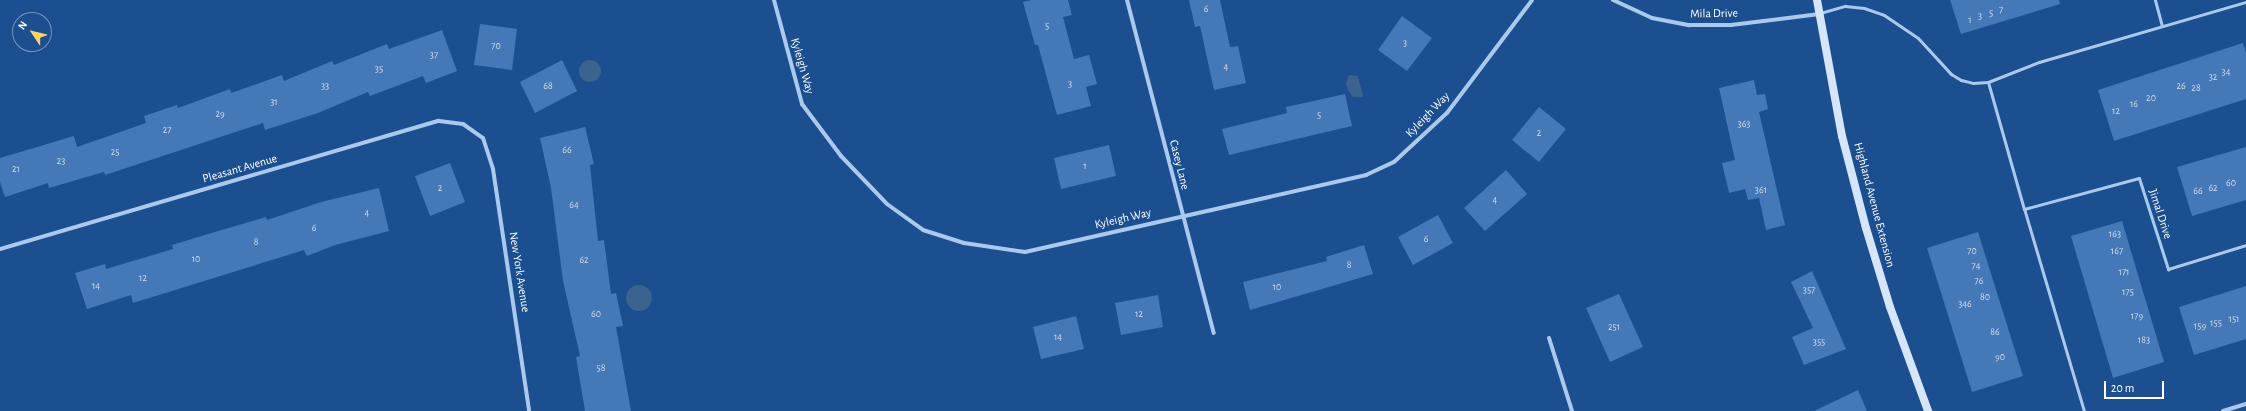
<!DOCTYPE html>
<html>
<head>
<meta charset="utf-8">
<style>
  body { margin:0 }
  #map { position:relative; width:2246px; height:411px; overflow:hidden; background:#1b4f8f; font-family:"Alegreya Sans",sans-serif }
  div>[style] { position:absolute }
  .water>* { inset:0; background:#3c6290 }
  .round { border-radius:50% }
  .building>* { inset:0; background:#4478b7 }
  .lane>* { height:3px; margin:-1.5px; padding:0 1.5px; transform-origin:1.5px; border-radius:1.5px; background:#a9c9ee }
  .street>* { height:4px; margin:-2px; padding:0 2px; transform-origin:2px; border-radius:2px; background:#a9c9ee }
  .secondary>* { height:8px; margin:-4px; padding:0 4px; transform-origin:4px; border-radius:4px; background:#d6e6fa }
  span { translate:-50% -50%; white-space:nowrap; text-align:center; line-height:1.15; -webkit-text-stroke:4px #1b4f8f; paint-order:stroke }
  .number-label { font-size:10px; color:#d0dded }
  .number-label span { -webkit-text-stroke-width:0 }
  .street-label { font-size:12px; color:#fff }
  .north { position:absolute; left:12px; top:12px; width:40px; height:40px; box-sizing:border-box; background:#1b4f8f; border:1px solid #7695bc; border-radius:50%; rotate:305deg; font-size:11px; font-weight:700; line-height:16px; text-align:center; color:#fff }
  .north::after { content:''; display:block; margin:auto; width:14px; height:18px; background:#ffd166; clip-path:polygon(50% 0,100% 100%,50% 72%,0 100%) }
  .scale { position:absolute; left:2104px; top:381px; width:60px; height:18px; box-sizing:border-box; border:2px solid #fff; border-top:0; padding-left:5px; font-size:12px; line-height:14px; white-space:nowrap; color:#fff; -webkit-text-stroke:3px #1b4f8f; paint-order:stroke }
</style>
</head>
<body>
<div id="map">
  <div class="water">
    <div class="round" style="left:579px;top:60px;width:22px;height:22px"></div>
    <div style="clip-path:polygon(1349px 75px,1358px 76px,1363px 97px,1353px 97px,1348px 90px,1346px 83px)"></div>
    <div class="round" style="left:626px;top:285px;width:26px;height:26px"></div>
  </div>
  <div class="building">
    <div style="clip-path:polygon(1032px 0,1068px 0,1072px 15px,1063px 17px,1074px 59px,1089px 55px,1097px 84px,1086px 87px,1091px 106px,1057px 115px,1038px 45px,1035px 45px,1023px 2px)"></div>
    <div style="clip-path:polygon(1189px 0,1220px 0,1230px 47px,1238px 46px,1246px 83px,1214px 90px,1200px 26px,1195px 27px)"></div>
    <div style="clip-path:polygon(1950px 0,2059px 0,2060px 4px,1961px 34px)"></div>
    <div style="clip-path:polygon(1402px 16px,1432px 38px,1407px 71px,1378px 50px)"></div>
    <div style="clip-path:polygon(480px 24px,517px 29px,512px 70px,474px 65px)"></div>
    <div style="clip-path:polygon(442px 30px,457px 71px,426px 83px,423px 76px,370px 96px,368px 92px,318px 113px,265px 130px,263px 123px,105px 175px,104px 172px,49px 188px,48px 183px,5px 197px,0 182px,0 158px,74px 136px,77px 147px,146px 123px,144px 116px,177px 105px,178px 108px,230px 89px,231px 93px,282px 75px,284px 81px,332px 61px,334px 65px,387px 44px,389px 49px)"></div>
    <div style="clip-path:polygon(2243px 43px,2246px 53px,2246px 99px,2114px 141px,2098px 90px)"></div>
    <div style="clip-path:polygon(562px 60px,577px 91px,535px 113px,520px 82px)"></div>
    <div style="clip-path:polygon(1754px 80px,1757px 95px,1765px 94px,1768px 109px,1759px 112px,1785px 225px,1766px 230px,1759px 198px,1748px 200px,1745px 189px,1729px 193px,1722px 163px,1735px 160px,1719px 88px)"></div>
    <div style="clip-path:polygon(1345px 94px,1352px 126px,1229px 155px,1222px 129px,1287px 113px,1286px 107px)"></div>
    <div style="clip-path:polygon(1539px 107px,1566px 129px,1539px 162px,1512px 140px)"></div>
    <div style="clip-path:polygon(585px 127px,594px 164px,590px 165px,598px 241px,604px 240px,611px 294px,616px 293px,623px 326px,616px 327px,631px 411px,585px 411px,576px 357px,580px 356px,563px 281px,551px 188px,540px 138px)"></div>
    <div style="clip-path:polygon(1109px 145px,1116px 176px,1061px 189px,1054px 158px)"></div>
    <div style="clip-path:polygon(2246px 147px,2246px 200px,2192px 216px,2177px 167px)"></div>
    <div style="clip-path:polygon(450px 163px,465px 202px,430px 216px,415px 176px)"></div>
    <div style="clip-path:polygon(1506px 170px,1527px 194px,1485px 231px,1464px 208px)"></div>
    <div style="clip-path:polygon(379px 188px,389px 231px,335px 245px,307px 256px,304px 250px,133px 303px,131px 295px,87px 309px,75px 273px,105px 264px,106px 269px,173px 249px,172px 245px,208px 234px,266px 217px,267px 220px,321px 202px)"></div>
    <div style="clip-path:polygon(1438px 215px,1453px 243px,1413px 265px,1398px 237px)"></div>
    <div style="clip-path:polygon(2122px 221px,2164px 362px,2113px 378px,2071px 236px)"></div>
    <div style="clip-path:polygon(1978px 232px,2023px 376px,1972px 392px,1927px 248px)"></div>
    <div style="clip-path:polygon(1364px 245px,1373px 274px,1250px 310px,1243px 282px,1327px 261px,1326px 257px)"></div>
    <div style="clip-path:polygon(1812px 271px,1846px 349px,1804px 365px,1792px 337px,1813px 328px,1791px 282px)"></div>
    <div style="clip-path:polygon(2246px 286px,2246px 339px,2194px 355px,2179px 307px)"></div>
    <div style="clip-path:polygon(1619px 294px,1643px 347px,1610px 362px,1586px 308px)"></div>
    <div style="clip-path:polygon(1158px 295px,1163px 327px,1121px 335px,1115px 303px)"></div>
    <div style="clip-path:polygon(1076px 316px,1084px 349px,1041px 359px,1033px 327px)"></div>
    <div style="clip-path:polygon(1858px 390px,1867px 411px,1814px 411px)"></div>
  </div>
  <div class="lane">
    <div style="left:2155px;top:0;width:27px;rotate:75deg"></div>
    <div style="left:1820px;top:13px;width:26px;rotate:-16deg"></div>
    <div style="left:1845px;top:6px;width:19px;rotate:6deg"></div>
    <div style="left:1864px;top:8px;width:21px;rotate:19deg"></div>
    <div style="left:1884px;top:15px;width:41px;rotate:34.1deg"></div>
    <div style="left:1918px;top:38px;width:49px;rotate:47.5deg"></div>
    <div style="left:1951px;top:74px;width:12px;rotate:31deg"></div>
    <div style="left:1961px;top:80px;width:12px;rotate:14deg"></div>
    <div style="left:1973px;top:83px;width:15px;rotate:-4deg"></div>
    <div style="left:1988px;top:82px;width:55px;rotate:-21.4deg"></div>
    <div style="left:2039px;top:62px;width:216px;rotate:-16.2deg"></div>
    <div style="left:1988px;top:82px;width:132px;rotate:74.2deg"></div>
    <div style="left:2084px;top:411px;width:211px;rotate:-106.5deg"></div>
    <div style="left:2024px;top:209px;width:119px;rotate:-15.1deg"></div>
    <div style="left:2139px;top:178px;width:96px;rotate:72.3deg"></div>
    <div style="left:2168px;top:269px;width:82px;rotate:-17.1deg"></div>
  </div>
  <div class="street">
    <div style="left:774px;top:0;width:108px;rotate:74.9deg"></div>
    <div style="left:802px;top:104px;width:65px;rotate:53.1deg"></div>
    <div style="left:841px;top:156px;width:66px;rotate:46.2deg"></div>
    <div style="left:887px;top:204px;width:44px;rotate:35.8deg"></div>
    <div style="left:923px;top:230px;width:43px;rotate:17.6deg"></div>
    <div style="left:964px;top:243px;width:62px;rotate:8.4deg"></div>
    <div style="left:1025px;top:252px;width:350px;rotate:-12.7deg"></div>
    <div style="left:1366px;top:175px;width:31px;rotate:-25deg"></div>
    <div style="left:1394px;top:162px;width:72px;rotate:-42.8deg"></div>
    <div style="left:1447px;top:113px;width:141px;rotate:-53deg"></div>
    <div style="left:1127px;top:0;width:344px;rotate:75.4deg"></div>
    <div style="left:1613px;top:0;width:43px;rotate:24.8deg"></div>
    <div style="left:1652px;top:18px;width:38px;rotate:11deg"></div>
    <div style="left:1689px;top:25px;width:42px"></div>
    <div style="left:1731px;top:25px;width:89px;rotate:-7.1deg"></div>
    <div style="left:0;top:249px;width:457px;rotate:-16.3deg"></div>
    <div style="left:439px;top:121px;width:24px;rotate:7deg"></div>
    <div style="left:463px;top:124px;width:24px;rotate:35deg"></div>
    <div style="left:483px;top:138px;width:33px;rotate:72deg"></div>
    <div style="left:493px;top:169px;width:245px;rotate:81.5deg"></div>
    <div style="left:1549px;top:338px;width:77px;rotate:72.5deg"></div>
    <div style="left:2223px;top:411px;width:24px;rotate:-17deg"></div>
  </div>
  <div class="secondary">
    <div style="left:1817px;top:0;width:138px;rotate:79.6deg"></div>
    <div style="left:1842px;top:136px;width:95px;rotate:75.4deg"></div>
    <div style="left:1866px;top:228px;width:83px;rotate:73.1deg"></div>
    <div style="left:1890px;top:307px;width:111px;rotate:69.9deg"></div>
  </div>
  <div class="number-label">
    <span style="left:1206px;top:10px">6</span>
    <span style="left:2001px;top:11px">7</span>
    <span style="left:1991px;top:14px">5</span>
    <span style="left:1980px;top:17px">3</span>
    <span style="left:1970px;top:21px">1</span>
    <span style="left:1047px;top:27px">5</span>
    <span style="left:1405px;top:44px">3</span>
    <span style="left:496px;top:47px">70</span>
    <span style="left:434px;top:56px">37</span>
    <span style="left:1226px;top:68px">4</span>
    <span style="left:379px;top:70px">35</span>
    <span style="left:2226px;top:73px">34</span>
    <span style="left:2213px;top:78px">32</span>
    <span style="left:1070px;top:85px">3</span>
    <span style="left:325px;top:87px">33</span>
    <span style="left:548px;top:87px">68</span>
    <span style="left:2181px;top:87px">26</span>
    <span style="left:2196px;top:89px">28</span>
    <span style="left:2151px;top:99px">20</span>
    <span style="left:274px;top:103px">31</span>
    <span style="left:2134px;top:105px">16</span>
    <span style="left:2116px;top:112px">12</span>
    <span style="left:220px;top:115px">29</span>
    <span style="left:1319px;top:116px">5</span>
    <span style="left:1744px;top:125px">363</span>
    <span style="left:167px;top:131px">27</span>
    <span style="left:1539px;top:134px">2</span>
    <span style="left:567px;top:151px">66</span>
    <span style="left:115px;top:153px">25</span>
    <span style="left:61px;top:162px">23</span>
    <span style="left:1085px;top:167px">1</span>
    <span style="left:16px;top:170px">21</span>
    <span style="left:2231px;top:184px">60</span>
    <span style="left:440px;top:189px">2</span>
    <span style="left:2213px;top:189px">62</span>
    <span style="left:1761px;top:191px">361</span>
    <span style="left:2198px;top:192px">66</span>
    <span style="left:1495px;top:201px">4</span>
    <span style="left:574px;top:206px">64</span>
    <span style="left:367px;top:214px">4</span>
    <span style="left:314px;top:229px">6</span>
    <span style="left:2115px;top:235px">163</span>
    <span style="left:1426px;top:240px">6</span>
    <span style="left:256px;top:243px">8</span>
    <span style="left:1972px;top:252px">70</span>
    <span style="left:2117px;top:252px">167</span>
    <span style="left:196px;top:260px">10</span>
    <span style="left:584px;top:261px">62</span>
    <span style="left:1349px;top:266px">8</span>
    <span style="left:1976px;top:267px">74</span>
    <span style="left:2124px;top:273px">171</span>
    <span style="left:143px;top:279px">12</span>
    <span style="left:1979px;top:282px">76</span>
    <span style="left:96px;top:287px">14</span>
    <span style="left:1277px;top:288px">10</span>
    <span style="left:1809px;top:291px">357</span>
    <span style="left:2128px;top:293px">175</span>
    <span style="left:1985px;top:298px">80</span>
    <span style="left:1965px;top:305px">346</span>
    <span style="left:596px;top:315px">60</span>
    <span style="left:1139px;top:315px">12</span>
    <span style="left:2137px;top:317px">179</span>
    <span style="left:2234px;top:320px">151</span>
    <span style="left:2216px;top:324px">155</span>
    <span style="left:2200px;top:327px">159</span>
    <span style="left:1614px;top:328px">251</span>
    <span style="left:1995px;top:333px">86</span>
    <span style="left:1058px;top:338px">14</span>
    <span style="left:2144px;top:341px">183</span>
    <span style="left:1819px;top:343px">355</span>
    <span style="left:2000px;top:358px">90</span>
    <span style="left:601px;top:369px">58</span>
  </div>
  <div class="street-label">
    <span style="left:1714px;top:14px;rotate:-1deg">Mila Drive</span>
    <span style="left:802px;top:66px;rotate:74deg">Kyleigh Way</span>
    <span style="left:1428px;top:115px;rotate:-46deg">Kyleigh Way</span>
    <span style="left:1179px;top:165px;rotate:76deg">Casey Lane</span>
    <span style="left:240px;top:169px;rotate:-16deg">Pleasant Avenue</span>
    <span style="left:1874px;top:205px;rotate:75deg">Highland Avenue Extension</span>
    <span style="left:2160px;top:214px;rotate:72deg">Jimal Drive</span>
    <span style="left:1123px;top:219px;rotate:-13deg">Kyleigh Way</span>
    <span style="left:519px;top:272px;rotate:81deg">New York Avenue</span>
  </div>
  <div class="north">N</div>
  <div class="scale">20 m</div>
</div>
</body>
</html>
